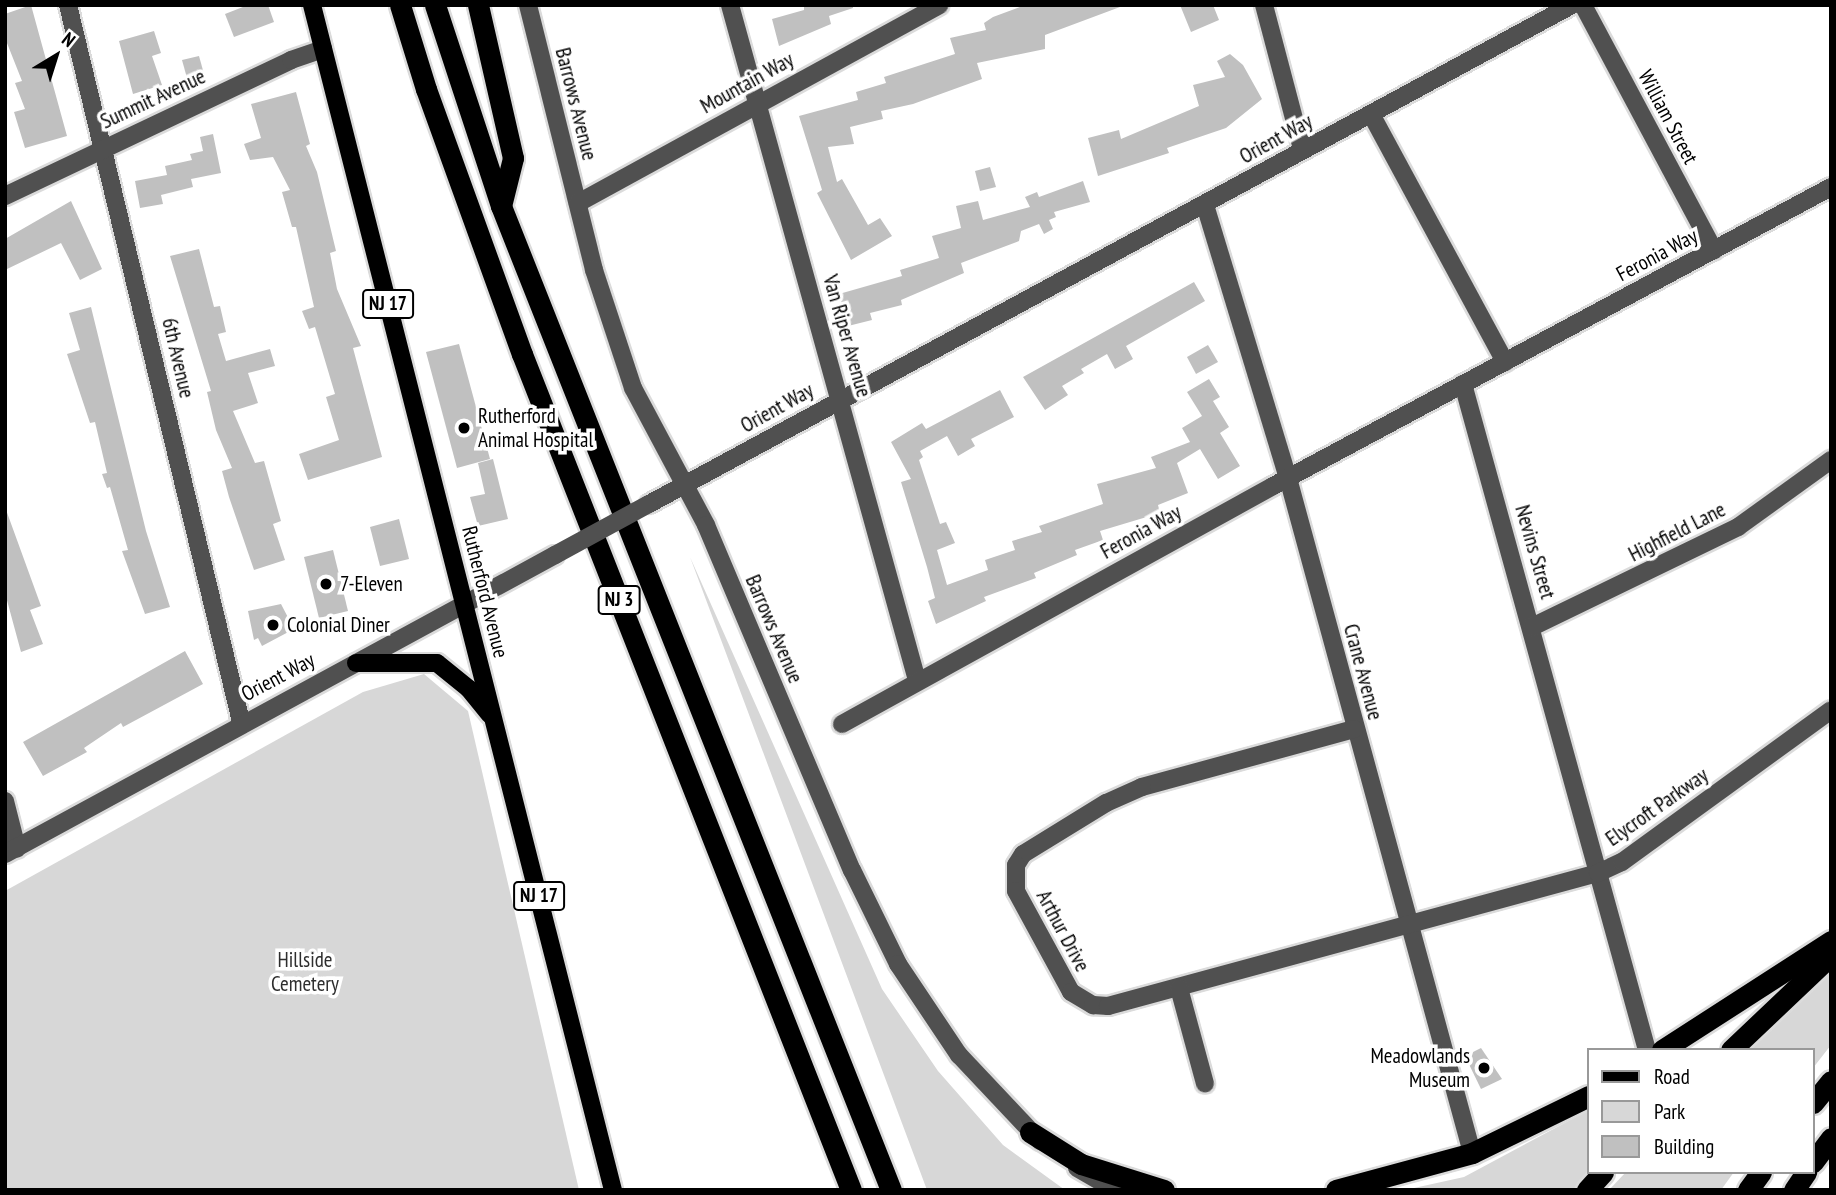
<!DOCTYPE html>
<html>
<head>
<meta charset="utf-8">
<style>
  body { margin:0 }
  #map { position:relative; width:1836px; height:1195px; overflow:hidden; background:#fff; font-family:"PT Sans Narrow",sans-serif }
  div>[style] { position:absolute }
  .green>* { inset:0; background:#d7d7d7 }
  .building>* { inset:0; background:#c0c0c0 }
  .roads { filter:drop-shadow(2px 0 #dbdbdb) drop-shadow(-2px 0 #dbdbdb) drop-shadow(0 2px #dbdbdb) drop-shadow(0 -2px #dbdbdb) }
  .minor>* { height:18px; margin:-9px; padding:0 9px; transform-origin:9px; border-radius:9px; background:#505050 }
  .major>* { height:18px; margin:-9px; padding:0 9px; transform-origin:9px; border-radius:9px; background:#000 }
  .highway>* { height:21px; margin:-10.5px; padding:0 10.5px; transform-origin:10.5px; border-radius:10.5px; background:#000 }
  .minor-bridge>* { height:18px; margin:-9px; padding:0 9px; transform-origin:9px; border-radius:9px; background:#505050 }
  .dots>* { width:19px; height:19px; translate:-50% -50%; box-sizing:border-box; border:4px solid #fff; border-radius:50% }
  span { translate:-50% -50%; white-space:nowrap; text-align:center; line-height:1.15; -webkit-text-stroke:7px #fff; paint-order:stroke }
  .shield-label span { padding:2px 5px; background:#fff; border:2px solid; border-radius:5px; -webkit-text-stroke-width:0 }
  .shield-label { font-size:19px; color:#000; font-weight:700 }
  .street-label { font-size:21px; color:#000 }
  .poi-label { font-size:21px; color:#000 }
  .left { translate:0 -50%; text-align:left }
  .right { translate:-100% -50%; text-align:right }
  .park-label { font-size:21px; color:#2e2e2e }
  .frame { position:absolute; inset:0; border:7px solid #000; pointer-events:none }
  .legend { position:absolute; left:1587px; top:1048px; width:228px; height:126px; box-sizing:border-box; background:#fff; border:2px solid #999; margin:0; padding:9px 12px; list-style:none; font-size:21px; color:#000 }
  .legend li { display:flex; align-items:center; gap:14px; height:35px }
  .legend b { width:35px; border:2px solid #999 }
  .north { position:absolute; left:21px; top:21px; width:70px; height:70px; -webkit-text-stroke:5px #fff; paint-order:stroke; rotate:38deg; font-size:19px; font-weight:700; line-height:28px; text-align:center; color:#000 }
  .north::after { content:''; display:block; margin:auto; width:24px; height:32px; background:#000; clip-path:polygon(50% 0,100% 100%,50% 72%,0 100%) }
</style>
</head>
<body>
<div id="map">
  <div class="green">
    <div style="clip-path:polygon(690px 557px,882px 989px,938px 1071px,1003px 1145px,1065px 1190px,927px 1190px)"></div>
    <div style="clip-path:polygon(424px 674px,468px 711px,579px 1190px,5px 1190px,5px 891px,363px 692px)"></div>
    <div style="clip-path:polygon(1831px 971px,1831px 1045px,1813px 1068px,1813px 1050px,1748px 1050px)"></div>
    <div style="clip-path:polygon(1589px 1110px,1589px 1170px,1573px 1190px,1405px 1190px,1464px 1177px)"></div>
    <div style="clip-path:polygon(1626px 1172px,1734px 1172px,1721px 1190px,1609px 1190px)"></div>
  </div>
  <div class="building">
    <div style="clip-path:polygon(31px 5px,67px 136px,25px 148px,14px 112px,25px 109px,15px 83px,22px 81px,5px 38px,5px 14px)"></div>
    <div style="clip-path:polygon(248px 5px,268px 5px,274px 22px,234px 37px,225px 14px)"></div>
    <div style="clip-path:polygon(804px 5px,853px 5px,853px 8px,829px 16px,831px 24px,779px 46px,772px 19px,804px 10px)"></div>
    <div style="clip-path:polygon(1025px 5px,1120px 7px,1045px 35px,1045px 49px,977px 63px,982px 79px,913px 104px,881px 111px,883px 119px,850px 127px,854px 144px,828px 147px,837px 182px,842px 179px,868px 225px,880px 218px,892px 236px,851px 260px,817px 193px,822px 190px,799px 116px,858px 100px,856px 92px,886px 83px,884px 77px,955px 54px,950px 38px,986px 30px,984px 23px,993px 17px)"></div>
    <div style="clip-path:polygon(1180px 5px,1213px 5px,1219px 20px,1191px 32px)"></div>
    <div style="clip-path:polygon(154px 31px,161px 53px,152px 56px,162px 85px,133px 94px,119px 41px)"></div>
    <div style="clip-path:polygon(1230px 54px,1243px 65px,1262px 99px,1226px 128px,1167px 148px,1169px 153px,1098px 176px,1088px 138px,1119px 130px,1121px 139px,1199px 106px,1193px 85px,1225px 77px,1217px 61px)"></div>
    <div style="clip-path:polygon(199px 56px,204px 74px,187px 78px,182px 60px)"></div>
    <div style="clip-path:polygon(296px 92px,310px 144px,306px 146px,317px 172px,336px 251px,330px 253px,337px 289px,361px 346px,353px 348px,382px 457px,308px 480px,299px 454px,339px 440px,326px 397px,335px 394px,315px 327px,309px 329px,302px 311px,314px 307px,296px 227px,292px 227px,282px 192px,290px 190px,273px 157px,250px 160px,244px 144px,261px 138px,251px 104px)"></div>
    <div style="clip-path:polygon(213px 134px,221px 173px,191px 179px,193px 187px,161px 195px,163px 204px,140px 208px,135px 181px,167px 175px,165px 166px,192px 160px,190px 154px,203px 151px,200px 137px)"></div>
    <div style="clip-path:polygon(990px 167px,996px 187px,980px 191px,975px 171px)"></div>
    <div style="clip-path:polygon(1083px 181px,1090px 202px,1054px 212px,1056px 217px,1049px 220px,1053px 229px,1044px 234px,1039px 224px,1021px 231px,1019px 241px,961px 263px,964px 273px,901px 300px,902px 305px,870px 313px,872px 320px,848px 326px,839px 294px,902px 276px,900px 270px,939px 258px,932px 236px,961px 228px,956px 206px,978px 201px,983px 220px,1030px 207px,1025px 197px,1037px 192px,1039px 197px)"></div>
    <div style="clip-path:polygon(71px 201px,102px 269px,80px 280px,61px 243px,5px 270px,5px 239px)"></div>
    <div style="clip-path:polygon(199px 249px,214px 307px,220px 306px,226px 332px,218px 334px,226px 361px,270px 349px,275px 366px,248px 373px,258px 403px,233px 411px,255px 463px,264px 461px,281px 521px,273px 524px,285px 560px,254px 570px,229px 497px,222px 471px,232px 468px,216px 430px,207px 392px,211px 391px,170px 256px)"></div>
    <div style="clip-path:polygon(1194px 282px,1205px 301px,1126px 346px,1133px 359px,1115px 369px,1107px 354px,1081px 369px,1084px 373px,1062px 386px,1068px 395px,1045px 410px,1023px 377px)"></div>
    <div style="clip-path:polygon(91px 307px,146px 531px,170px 607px,145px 614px,122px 551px,128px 550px,110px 487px,107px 488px,102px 474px,107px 473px,95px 422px,90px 423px,67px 354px,80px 350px,69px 313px)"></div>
    <div style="clip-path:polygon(459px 344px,490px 459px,457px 468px,426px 352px)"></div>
    <div style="clip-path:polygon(1208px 345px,1218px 362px,1196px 374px,1187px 357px)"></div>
    <div style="clip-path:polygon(1209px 379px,1220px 397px,1213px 401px,1229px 427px,1220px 433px,1240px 466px,1218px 479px,1200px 449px,1177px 463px,1188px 493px,1158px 505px,1160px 513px,1100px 531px,1103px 540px,1075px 550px,1077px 555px,1034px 573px,1036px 578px,984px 597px,986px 601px,936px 624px,928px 601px,935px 598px,927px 567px,901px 482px,911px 479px,891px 442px,922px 423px,926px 429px,1000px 390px,1014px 417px,971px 439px,975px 446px,958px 456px,947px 436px,920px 451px,923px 457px,919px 460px,940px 524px,946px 522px,955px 543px,937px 550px,947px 585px,988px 570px,985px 560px,1015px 550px,1012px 541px,1042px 532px,1039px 526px,1103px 504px,1097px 484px,1156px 468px,1151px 457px,1190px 442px,1182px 428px,1202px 416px,1187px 392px)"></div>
    <div style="clip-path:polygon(493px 459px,508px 519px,478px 526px,470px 497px,485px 494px,478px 463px)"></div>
    <div style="clip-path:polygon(5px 507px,41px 606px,30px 610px,43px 644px,21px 652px,5px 593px)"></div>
    <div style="clip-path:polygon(399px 519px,409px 559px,380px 566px,370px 527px)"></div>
    <div style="clip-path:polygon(333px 550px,348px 611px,319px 618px,304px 557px)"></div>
    <div style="clip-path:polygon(281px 604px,294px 629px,262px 646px,258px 638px,254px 640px,248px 611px)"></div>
    <div style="clip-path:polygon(185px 651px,203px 684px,123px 727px,121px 723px,84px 748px,87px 752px,43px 776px,23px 742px)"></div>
    <div style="clip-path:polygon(1481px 1048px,1502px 1079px,1481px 1089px,1465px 1056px)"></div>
  </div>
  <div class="roads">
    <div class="minor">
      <div style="left:68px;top:5px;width:738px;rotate:76.43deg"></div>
      <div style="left:528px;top:5px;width:273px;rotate:76deg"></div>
      <div style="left:594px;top:270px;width:124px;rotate:71.7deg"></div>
      <div style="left:633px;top:388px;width:155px;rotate:61.9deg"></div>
      <div style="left:706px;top:525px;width:375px;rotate:67.1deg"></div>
      <div style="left:852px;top:870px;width:105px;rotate:63.9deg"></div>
      <div style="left:898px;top:964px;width:110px;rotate:56.2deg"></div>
      <div style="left:959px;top:1055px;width:118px;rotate:46.7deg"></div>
      <div style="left:730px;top:5px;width:700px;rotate:74.52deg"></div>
      <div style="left:1264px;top:5px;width:149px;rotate:75.2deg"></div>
      <div style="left:1583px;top:5px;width:278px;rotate:61.9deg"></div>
      <div style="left:1371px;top:114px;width:282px;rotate:61.6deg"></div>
      <div style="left:5px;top:196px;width:317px;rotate:-25.4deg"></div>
      <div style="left:291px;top:60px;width:34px;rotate:-19deg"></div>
      <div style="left:578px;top:203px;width:412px;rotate:-28.7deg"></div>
      <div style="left:1205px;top:205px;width:285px;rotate:73.1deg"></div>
      <div style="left:1288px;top:478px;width:700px;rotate:74.75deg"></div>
      <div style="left:1463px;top:384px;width:691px;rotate:74.56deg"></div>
      <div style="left:649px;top:504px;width:1049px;rotate:-28.4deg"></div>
      <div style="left:1532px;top:627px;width:229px;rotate:-25.9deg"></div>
      <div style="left:1738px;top:527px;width:115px;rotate:-35.8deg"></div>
      <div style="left:842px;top:724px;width:492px;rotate:-28.9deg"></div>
      <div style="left:1273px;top:486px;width:633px;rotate:-28.18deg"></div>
      <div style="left:1354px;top:729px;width:220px;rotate:164.7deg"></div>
      <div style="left:1142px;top:787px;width:39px;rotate:156deg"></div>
      <div style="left:1106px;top:803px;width:97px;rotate:148.4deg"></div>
      <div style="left:1023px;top:854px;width:13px;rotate:122deg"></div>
      <div style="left:1016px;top:865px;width:26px;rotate:90deg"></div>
      <div style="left:1016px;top:891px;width:115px;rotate:61.4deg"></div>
      <div style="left:1071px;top:992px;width:26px;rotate:31deg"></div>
      <div style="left:1093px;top:1005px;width:15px;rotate:4deg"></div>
      <div style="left:1108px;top:1006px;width:508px;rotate:-15.19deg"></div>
      <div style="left:1598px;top:873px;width:26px;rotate:-25deg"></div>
      <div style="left:1622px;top:862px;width:258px;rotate:-36deg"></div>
      <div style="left:5px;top:801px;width:49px;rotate:75.7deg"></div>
      <div style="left:5px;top:854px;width:626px;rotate:-28.53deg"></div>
      <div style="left:1179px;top:988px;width:99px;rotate:74.8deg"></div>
      <div style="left:1077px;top:1168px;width:44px;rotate:30.1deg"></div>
    </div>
    <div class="major">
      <div style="left:312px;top:5px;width:1223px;rotate:75.75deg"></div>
      <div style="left:356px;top:663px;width:81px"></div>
      <div style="left:437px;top:663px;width:41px;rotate:39.1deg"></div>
      <div style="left:469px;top:689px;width:33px;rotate:51deg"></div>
    </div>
    <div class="highway">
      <div style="left:400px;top:5px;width:88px;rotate:72.8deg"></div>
      <div style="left:426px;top:89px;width:282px;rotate:70.1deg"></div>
      <div style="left:522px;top:354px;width:898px;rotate:68.52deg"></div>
      <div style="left:435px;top:5px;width:212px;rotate:71.8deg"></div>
      <div style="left:501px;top:206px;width:1058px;rotate:68.38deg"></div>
      <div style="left:478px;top:5px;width:157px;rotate:77.1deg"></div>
      <div style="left:513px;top:158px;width:49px;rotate:104deg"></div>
      <div style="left:1662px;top:1050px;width:201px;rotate:-32.8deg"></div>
      <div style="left:1731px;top:1050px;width:138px;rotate:-43.5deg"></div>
      <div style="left:1813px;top:1103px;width:28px;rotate:-51deg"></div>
      <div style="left:1030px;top:1132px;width:60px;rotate:32.1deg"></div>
      <div style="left:1081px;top:1164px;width:87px;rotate:17.4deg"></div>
      <div style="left:1813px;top:1162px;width:30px;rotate:-53deg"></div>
      <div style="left:1336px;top:1190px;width:141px;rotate:-15.2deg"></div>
      <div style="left:1472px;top:1153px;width:130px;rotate:-26deg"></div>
      <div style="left:1587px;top:1190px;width:24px;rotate:-48deg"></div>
      <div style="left:1748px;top:1190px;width:22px;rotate:-54deg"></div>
      <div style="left:1794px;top:1190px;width:22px;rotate:-56deg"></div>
    </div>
  </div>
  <div class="minor-bridge">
    <div style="left:555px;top:555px;width:107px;rotate:-28.5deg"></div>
  </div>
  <div class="dots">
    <div style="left:464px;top:428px;background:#000"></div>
    <div style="left:326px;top:584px;background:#000"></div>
    <div style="left:273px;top:625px;background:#000"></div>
    <div style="left:1484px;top:1068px;background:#000"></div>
  </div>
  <div class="shield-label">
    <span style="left:388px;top:304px">NJ 17</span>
    <span style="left:619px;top:600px">NJ 3</span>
    <span style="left:539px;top:896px">NJ 17</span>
  </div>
  <div class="street-label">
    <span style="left:747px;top:83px;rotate:-29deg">Mountain Way</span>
    <span style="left:153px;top:99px;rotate:-25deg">Summit Avenue</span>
    <span style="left:576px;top:104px;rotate:76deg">Barrows Avenue</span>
    <span style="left:1668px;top:117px;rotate:62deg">William Street</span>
    <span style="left:1276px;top:139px;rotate:-29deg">Orient Way</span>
    <span style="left:1657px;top:255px;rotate:-28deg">Feronia Way</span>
    <span style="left:847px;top:336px;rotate:74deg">Van Riper Avenue</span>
    <span style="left:178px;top:358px;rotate:77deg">6th Avenue</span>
    <span style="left:777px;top:408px;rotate:-29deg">Orient Way</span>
    <span style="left:1141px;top:532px;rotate:-29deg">Feronia Way</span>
    <span style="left:1677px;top:532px;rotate:-27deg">Highfield Lane</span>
    <span style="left:1535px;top:552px;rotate:74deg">Nevins Street</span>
    <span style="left:485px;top:592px;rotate:76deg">Rutherford Avenue</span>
    <span style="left:774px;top:629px;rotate:67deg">Barrows Avenue</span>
    <span style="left:1363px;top:672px;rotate:75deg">Crane Avenue</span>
    <span style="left:278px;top:677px;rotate:-28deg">Orient Way</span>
    <span style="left:1657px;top:807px;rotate:-35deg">Elycroft Parkway</span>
    <span style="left:1063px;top:931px;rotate:62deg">Arthur Drive</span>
  </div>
  <div class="poi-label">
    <span class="left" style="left:478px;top:428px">Rutherford<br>Animal Hospital</span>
    <span class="left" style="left:340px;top:584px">7-Eleven</span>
    <span class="left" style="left:287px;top:625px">Colonial Diner</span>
    <span class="right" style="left:1470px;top:1068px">Meadowlands<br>Museum</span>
  </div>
  <div class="park-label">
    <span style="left:305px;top:972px">Hillside<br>Cemetery</span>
  </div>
  <div class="frame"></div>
  <ul class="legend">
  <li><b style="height:9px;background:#000"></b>Road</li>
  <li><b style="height:19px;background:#d7d7d7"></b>Park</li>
  <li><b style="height:19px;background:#c0c0c0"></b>Building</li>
  </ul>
  <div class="north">N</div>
</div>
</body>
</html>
